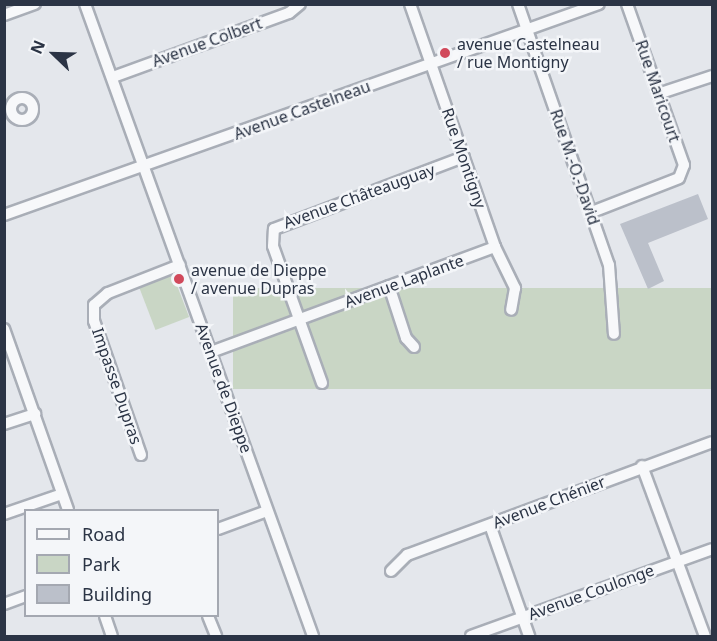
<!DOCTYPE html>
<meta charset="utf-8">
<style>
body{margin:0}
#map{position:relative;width:717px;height:641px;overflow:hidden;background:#e4e7ec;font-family:"Noto Sans",sans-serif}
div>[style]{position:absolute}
.green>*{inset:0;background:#c9d6c5;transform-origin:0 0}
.building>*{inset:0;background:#bbc0ca}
.roads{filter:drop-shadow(2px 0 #a9aeb7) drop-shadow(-2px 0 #a9aeb7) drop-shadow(0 2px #a9aeb7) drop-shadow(0 -2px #a9aeb7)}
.minor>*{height:10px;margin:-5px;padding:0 5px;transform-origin:5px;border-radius:5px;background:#f7f8fa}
.minor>.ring{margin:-5px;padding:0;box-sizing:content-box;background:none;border:10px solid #f7f8fa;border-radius:50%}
.dots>*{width:16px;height:16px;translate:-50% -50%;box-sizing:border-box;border:3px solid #f4f6f9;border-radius:50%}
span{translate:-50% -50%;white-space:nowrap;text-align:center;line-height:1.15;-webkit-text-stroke:5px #f4f6f9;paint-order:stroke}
.street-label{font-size:16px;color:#2b3445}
.poi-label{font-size:16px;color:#2b3445}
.left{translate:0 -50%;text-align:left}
.frame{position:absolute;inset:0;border:6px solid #2b3445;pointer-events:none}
.legend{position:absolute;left:24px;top:509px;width:195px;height:108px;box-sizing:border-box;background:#f4f6f9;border:2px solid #a4a8b1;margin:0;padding:8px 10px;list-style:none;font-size:18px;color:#2b3445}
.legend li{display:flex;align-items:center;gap:12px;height:30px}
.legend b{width:30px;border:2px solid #a4a8b1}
.north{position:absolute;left:24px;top:24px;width:60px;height:60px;-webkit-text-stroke:4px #f4f6f9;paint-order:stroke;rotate:293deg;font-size:16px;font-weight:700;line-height:24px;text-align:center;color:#2b3445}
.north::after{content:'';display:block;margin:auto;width:21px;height:27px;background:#2b3445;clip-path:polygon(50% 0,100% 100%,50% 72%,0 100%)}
</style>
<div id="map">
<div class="green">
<div style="left:173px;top:275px;width:45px;height:36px;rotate:69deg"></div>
<div style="left:712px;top:288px;width:101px;height:479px;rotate:90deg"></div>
</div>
<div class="building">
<div style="clip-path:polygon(698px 194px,708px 219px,648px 243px,664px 281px,648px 289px,620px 224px)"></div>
</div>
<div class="roads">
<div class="minor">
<div style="left:85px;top:4px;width:672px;rotate:70.16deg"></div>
<div style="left:410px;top:4px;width:257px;rotate:70.7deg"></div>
<div style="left:495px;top:247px;width:46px;rotate:64deg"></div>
<div style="left:515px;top:288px;width:22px;rotate:100deg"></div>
<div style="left:518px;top:4px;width:276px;rotate:70.8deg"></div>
<div style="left:609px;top:265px;width:69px;rotate:85.9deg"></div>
<div style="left:4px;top:15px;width:33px;rotate:-20deg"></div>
<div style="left:113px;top:77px;width:187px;rotate:-20deg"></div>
<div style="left:289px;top:13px;width:14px;rotate:-39deg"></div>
<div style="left:658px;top:94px;width:57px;rotate:-18.4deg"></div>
<div class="ring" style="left:11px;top:98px;width:12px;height:12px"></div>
<div style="left:592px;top:212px;width:93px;rotate:-21.3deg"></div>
<div style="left:679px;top:178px;width:14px;rotate:-69deg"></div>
<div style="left:684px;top:165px;width:171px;rotate:-109.5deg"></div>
<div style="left:4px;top:215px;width:631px;rotate:-19.53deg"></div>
<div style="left:389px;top:286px;width:55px;rotate:71.9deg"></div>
<div style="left:406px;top:338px;width:12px;rotate:48deg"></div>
<div style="left:4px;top:329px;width:192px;rotate:70.5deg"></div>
<div style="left:211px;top:352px;width:303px;rotate:-20.3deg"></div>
<div style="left:322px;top:383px;width:145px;rotate:-109.7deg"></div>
<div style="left:273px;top:246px;width:17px;rotate:-87deg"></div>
<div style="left:274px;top:229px;width:203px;rotate:-20.8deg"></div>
<div style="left:4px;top:424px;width:33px;rotate:-18deg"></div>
<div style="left:141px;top:455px;width:142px;rotate:-109.3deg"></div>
<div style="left:94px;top:321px;width:16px;rotate:-90deg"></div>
<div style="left:94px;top:305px;width:18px;rotate:-41deg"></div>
<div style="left:108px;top:293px;width:77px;rotate:-21.3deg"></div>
<div style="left:642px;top:466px;width:181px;rotate:69.7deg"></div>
<div style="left:4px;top:514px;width:61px;rotate:-19deg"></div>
<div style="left:490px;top:525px;width:118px;rotate:70.6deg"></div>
<div style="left:218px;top:529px;width:52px;rotate:-20.2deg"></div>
<div style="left:391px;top:571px;width:23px;rotate:-45deg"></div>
<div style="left:407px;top:555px;width:325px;rotate:-20.3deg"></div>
<div style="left:4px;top:604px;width:23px;rotate:-20deg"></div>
<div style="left:105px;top:616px;width:21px;rotate:71deg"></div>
<div style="left:208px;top:616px;width:22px;rotate:68deg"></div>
<div style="left:471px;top:636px;width:256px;rotate:-19.8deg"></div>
</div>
</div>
<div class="dots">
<div style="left:445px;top:53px;background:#d1495b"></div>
<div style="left:179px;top:279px;background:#d1495b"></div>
</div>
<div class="street-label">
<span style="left:207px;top:42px;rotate:-20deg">Avenue Colbert</span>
<span style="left:658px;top:91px;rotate:71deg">Rue Maricourt</span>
<span style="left:302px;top:110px;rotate:-20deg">Avenue Castelneau</span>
<span style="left:464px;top:158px;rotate:71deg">Rue Montigny</span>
<span style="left:575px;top:167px;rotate:71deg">Rue M.-O.-David</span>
<span style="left:359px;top:196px;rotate:-20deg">Avenue Châteauguay</span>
<span style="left:404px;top:281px;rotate:-20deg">Avenue Laplante</span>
<span style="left:117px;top:386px;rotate:71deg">Impasse Dupras</span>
<span style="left:224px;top:388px;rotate:70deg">Avenue de Dieppe</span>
<span style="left:549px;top:502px;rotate:-21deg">Avenue Chénier</span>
<span style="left:591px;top:592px;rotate:-20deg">Avenue Coulonge</span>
</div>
<div class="poi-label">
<span class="left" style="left:457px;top:53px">avenue Castelneau<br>/ rue Montigny</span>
<span class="left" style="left:191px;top:279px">avenue de Dieppe<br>/ avenue Dupras</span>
</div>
<div class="frame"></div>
<ul class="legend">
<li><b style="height:8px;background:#f7f8fa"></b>Road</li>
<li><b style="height:16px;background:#c9d6c5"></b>Park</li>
<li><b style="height:16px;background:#bbc0ca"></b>Building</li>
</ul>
<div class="north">N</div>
</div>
